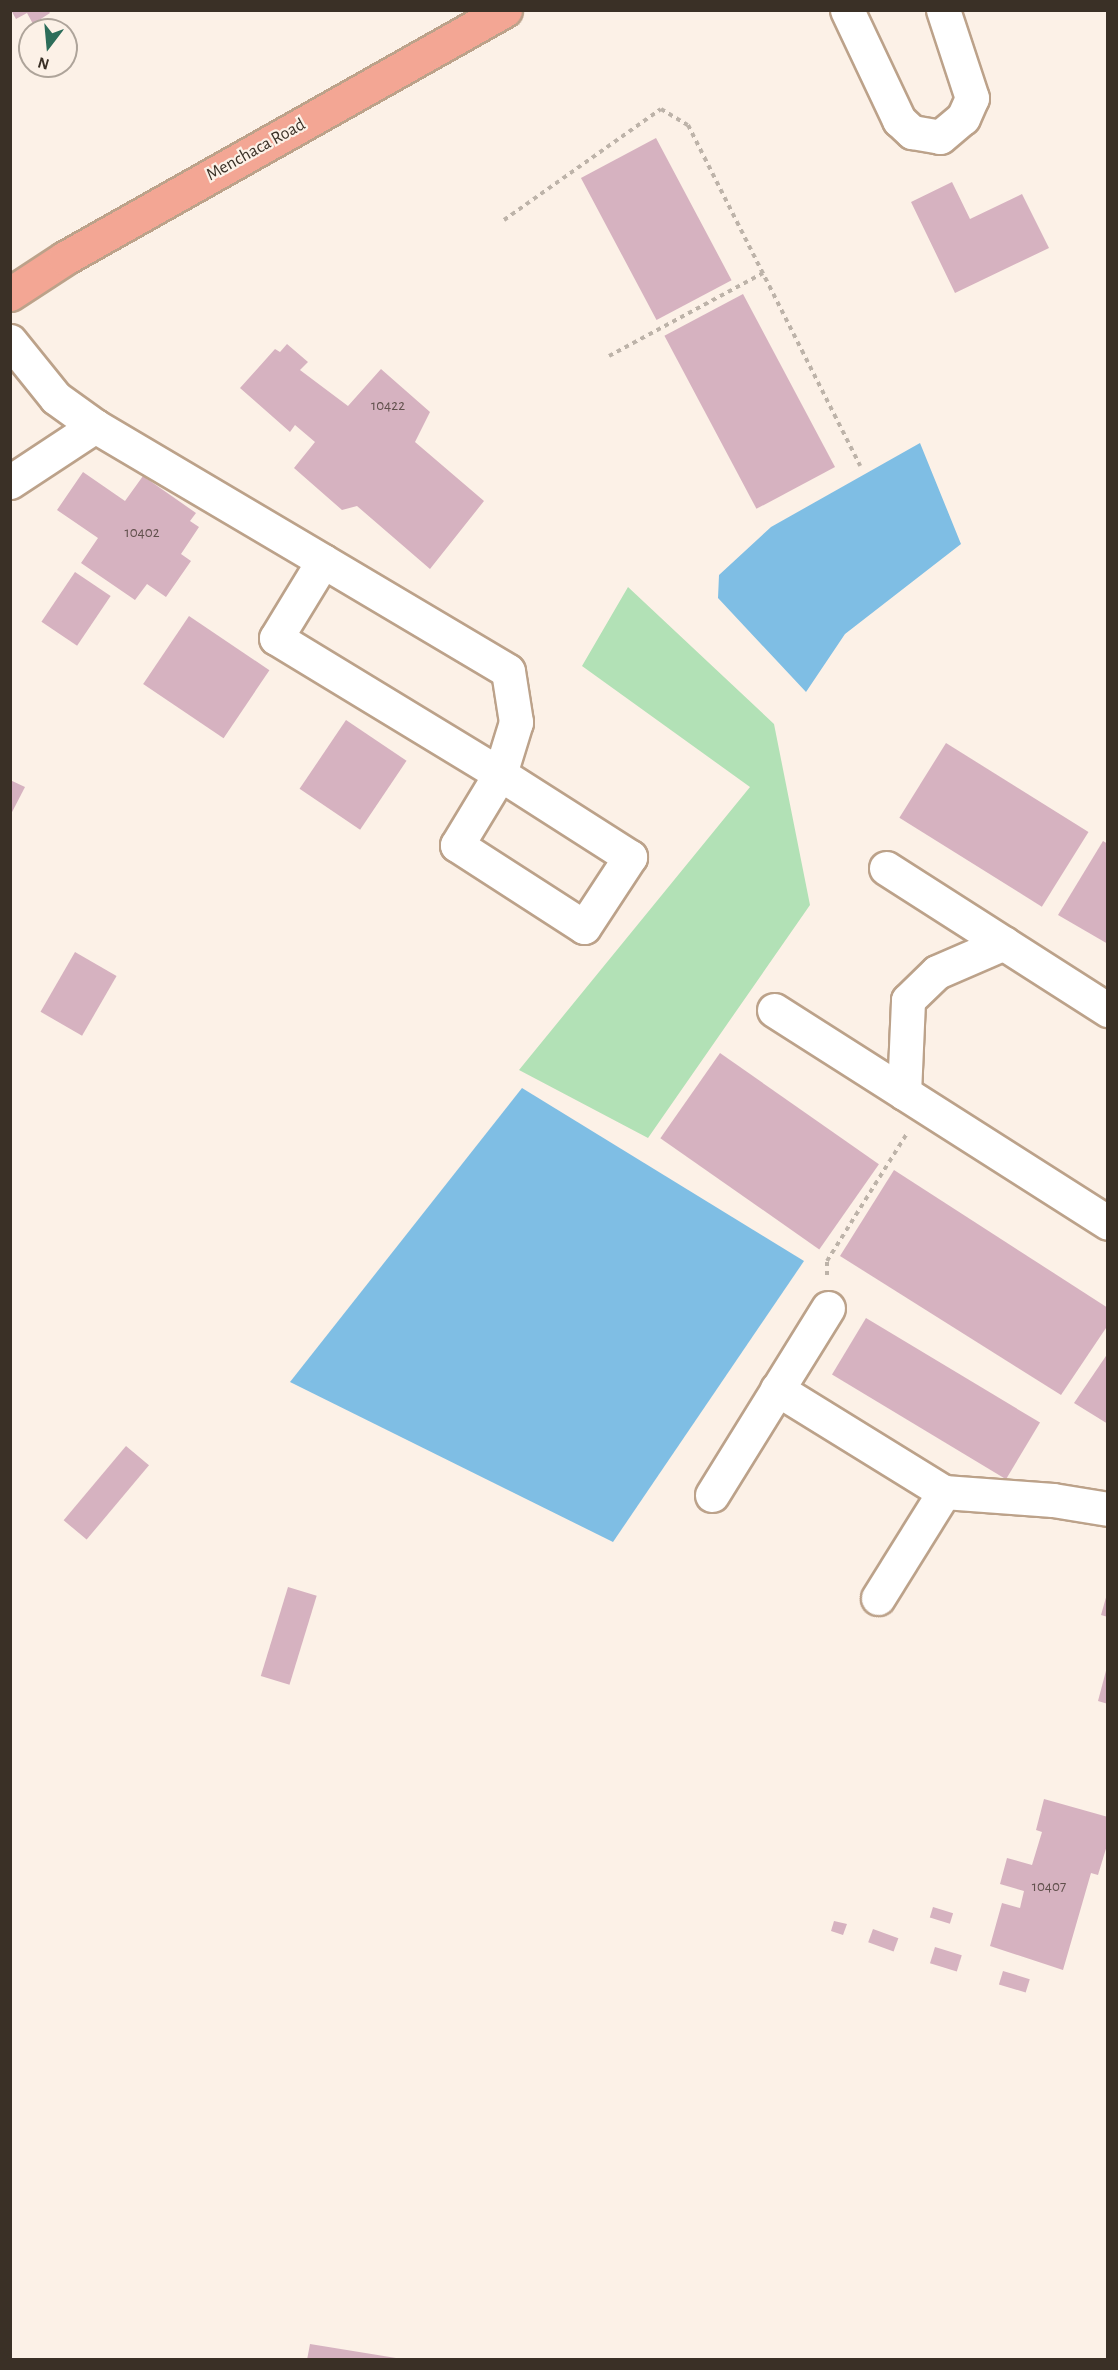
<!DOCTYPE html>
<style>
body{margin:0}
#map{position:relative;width:1118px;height:2370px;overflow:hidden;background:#fcf1e7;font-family:"Alegreya Sans",sans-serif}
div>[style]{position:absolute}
.green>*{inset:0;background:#b2e1b6}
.water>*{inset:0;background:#7fbee4}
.building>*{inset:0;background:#d6b2c0;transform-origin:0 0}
.path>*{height:4px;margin-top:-2px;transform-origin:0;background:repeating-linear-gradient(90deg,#bdb3a9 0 4.5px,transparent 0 9px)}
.roads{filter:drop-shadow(2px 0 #bca28a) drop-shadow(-2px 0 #bca28a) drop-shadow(0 2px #bca28a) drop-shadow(0 -2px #bca28a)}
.minor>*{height:33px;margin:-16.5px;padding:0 16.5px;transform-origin:16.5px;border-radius:16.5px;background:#fff}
.major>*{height:33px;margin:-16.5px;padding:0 16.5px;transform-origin:16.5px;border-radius:16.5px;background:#f3a694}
span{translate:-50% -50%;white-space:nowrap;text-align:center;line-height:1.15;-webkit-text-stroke:4.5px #fcf1e7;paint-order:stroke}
.number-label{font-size:15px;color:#61504c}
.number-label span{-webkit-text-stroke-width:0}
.street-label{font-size:18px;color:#3a3026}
.frame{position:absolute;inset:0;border:12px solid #3a3026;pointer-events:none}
.north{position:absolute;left:18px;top:18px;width:60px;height:60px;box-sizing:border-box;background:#fcf1e7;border:2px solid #aea49a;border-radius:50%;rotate:196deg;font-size:16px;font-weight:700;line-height:24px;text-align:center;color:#3a3026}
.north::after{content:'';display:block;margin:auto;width:21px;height:27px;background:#2d6d5a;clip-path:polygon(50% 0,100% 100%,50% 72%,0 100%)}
</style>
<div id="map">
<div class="green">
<div style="clip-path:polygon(628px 587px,774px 724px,810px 905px,648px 1138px,519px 1070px,750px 787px,582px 666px)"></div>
</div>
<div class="water">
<div style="clip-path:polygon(920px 443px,961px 544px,845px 634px,806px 692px,718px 598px,719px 575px,771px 527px)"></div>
<div style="clip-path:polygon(522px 1088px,804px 1261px,613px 1542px,290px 1382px)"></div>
</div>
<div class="building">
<div style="clip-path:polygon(11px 10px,48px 10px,50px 13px,33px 24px,27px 13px,16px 19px)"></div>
<div style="left:656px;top:138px;width:161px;height:85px;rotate:62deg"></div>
<div style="clip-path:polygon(952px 182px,970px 219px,1022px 194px,1049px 248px,955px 293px,911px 202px)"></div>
<div style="left:743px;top:294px;width:196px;height:89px;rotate:62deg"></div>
<div style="clip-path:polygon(287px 344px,308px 362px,300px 370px,348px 406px,381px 369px,430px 412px,415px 442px,484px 501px,430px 569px,357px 506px,342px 510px,294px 468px,315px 442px,295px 425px,290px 432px,240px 388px,275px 349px,280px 352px)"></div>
<div style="clip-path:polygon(83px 472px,125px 501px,143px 476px,196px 513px,190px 521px,199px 527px,181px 554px,191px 561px,166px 597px,147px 584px,135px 600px,81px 563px,98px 538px,57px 510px)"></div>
<div style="left:75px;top:572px;width:43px;height:60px;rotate:34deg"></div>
<div style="left:189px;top:616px;width:97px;height:82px;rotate:34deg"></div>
<div style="left:346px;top:720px;width:73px;height:83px;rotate:34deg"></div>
<div style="left:946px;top:743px;width:168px;height:88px;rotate:32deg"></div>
<div style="clip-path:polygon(10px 780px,25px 787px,10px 816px)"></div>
<div style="clip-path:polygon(1103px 841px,1108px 844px,1108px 944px,1058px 915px)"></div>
<div style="left:75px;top:952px;width:48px;height:69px;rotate:30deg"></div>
<div style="left:720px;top:1053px;width:194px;height:104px;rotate:35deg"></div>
<div style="clip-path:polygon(894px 1170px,1108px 1308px,1108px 1325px,1061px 1395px,840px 1256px)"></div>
<div style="left:866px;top:1318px;width:203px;height:66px;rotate:31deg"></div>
<div style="clip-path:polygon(1108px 1353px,1108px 1424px,1074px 1403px)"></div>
<div style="left:126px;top:1446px;width:30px;height:97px;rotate:40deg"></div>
<div style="left:288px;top:1587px;width:30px;height:93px;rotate:17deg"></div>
<div style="clip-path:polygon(1107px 1594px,1108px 1594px,1108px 1617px,1101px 1615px)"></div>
<div style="clip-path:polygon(1107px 1667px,1108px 1667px,1108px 1704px,1098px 1701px)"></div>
<div style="clip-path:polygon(1044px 1799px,1108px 1817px,1108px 1842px,1098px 1875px,1091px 1873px,1063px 1970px,990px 1946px,1002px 1903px,1020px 1908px,1024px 1891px,1000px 1884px,1007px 1858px,1032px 1865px,1042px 1832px,1036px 1830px)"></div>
<div style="left:933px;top:1907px;width:21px;height:11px;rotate:17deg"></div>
<div style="clip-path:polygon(834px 1921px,847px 1924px,843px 1935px,831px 1931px)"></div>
<div style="left:873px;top:1929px;width:27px;height:14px;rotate:20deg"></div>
<div style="left:935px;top:1947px;width:28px;height:17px;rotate:17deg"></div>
<div style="left:1003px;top:1971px;width:28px;height:14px;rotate:17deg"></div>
<div style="clip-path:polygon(310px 2344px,396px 2358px,396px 2360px,307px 2360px)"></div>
</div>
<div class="path">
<div style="left:504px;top:220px;width:192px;rotate:-35.3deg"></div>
<div style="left:661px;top:109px;width:31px;rotate:31deg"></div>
<div style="left:688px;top:125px;width:382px;rotate:63.2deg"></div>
<div style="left:609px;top:356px;width:175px;rotate:-28.3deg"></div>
<div style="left:827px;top:1275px;width:14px;rotate:-90deg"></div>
<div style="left:827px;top:1261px;width:149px;rotate:-57.9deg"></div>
</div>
<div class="roads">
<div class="minor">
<div style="left:847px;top:10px;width:122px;rotate:64.7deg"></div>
<div style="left:899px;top:120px;width:18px;rotate:43deg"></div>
<div style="left:912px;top:132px;width:28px;rotate:10deg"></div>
<div style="left:940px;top:137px;width:30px;rotate:-40deg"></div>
<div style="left:963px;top:118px;width:22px;rotate:-66deg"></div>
<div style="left:972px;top:98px;width:93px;rotate:-108.2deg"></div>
<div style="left:10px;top:341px;width:73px;rotate:51.1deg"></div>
<div style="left:56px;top:398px;width:48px;rotate:35.7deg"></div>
<div style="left:95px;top:426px;width:265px;rotate:30.6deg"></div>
<div style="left:323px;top:561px;width:215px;rotate:30.7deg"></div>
<div style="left:508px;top:671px;width:52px;rotate:81.1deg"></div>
<div style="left:516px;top:722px;width:54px;rotate:107.1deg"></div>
<div style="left:500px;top:774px;width:83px;rotate:121.2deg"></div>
<div style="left:457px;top:845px;width:151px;rotate:32.8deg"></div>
<div style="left:584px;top:927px;width:84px;rotate:-56.7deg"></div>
<div style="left:630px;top:857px;width:154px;rotate:-147.4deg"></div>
<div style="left:500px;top:774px;width:262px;rotate:-148.7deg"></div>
<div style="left:276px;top:638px;width:90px;rotate:-58.6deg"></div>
<div style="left:10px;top:482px;width:102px;rotate:-33.4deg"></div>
<div style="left:886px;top:868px;width:264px;rotate:32.6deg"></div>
<div style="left:774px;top:1010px;width:396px;rotate:32.5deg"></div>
<div style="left:904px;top:1093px;width:93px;rotate:-87.5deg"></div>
<div style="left:908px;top:1000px;width:40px;rotate:-44deg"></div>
<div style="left:937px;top:972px;width:73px;rotate:-23.4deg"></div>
<div style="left:777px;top:1389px;width:196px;rotate:31.7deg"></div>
<div style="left:944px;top:1492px;width:109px;rotate:4.2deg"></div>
<div style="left:1053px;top:1500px;width:56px;rotate:9.3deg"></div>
<div style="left:712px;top:1495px;width:220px;rotate:-58.2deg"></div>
<div style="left:878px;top:1598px;width:125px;rotate:-58.1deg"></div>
</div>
<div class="major">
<div style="left:10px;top:294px;width:66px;rotate:-33.2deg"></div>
<div style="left:65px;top:258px;width:505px;rotate:-29.41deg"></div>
</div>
</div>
<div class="number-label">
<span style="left:388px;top:406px">10422</span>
<span style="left:142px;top:533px">10402</span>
<span style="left:1049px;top:1887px">10407</span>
</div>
<div class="street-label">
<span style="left:256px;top:150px;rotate:-29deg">Menchaca Road</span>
</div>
<div class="frame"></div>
<div class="north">N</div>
</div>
